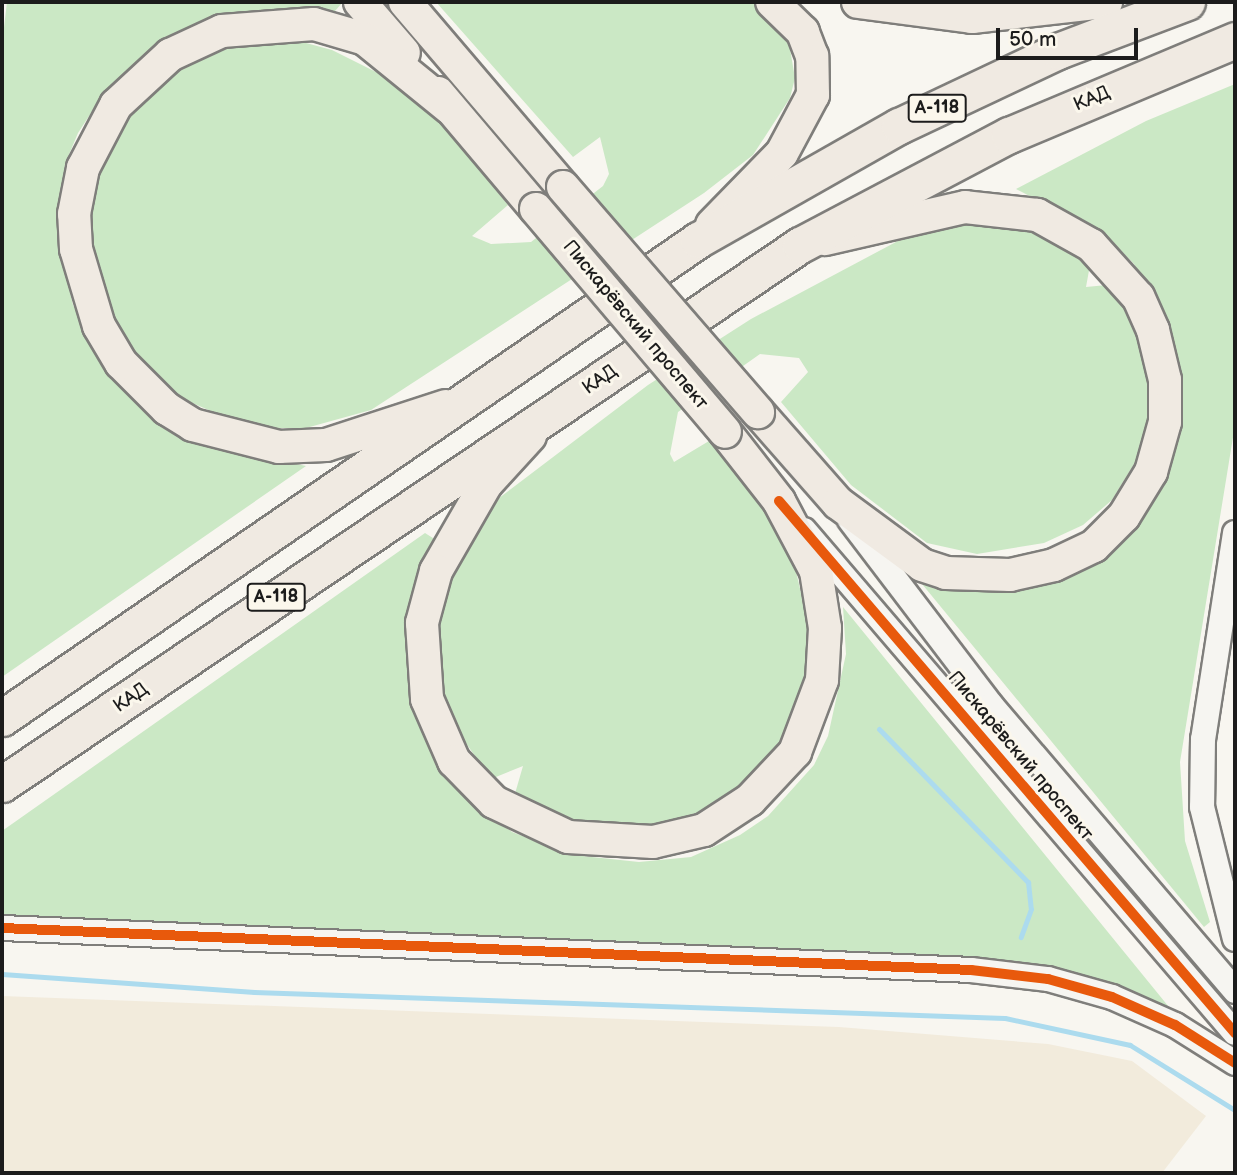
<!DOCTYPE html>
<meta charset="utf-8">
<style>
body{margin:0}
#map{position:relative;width:1237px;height:1175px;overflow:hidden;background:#f8f6f0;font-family:"Balsamiq Sans",sans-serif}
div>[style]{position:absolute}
.built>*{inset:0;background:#f2ebdc}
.green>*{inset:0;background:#cbe8c5}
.stream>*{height:5px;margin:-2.5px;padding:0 2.5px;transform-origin:2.5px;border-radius:2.5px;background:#acdbee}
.roads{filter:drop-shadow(2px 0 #7f7e7b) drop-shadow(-2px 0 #7f7e7b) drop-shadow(0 2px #7f7e7b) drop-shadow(0 -2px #7f7e7b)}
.minor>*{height:24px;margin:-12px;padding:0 12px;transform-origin:12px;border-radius:12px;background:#f6f5f1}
.major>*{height:32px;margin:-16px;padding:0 16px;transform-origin:16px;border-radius:16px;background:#f0eae2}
.highway>*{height:35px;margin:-17.5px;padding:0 17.5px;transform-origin:17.5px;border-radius:17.5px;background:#f0eae2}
.bridges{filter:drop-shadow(2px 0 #7f7e7b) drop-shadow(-2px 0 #7f7e7b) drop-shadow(0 2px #7f7e7b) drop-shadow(0 -2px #7f7e7b)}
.major-bridge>*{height:32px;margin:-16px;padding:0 16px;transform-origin:16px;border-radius:16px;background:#f0eae2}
.cycleway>*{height:10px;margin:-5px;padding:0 5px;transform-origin:5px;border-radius:5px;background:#e8590c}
span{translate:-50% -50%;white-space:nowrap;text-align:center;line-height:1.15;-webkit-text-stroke:6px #fbf7ec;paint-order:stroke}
.shield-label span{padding:2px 5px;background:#fbf7ec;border:2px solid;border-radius:5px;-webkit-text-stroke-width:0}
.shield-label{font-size:18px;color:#1c1c1c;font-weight:700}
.street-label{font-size:19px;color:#1c1c1c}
.frame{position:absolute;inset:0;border:4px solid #1c1c1c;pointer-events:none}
.scale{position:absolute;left:996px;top:28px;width:142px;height:32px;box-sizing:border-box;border:4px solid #1c1c1c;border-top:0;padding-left:9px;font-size:21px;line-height:24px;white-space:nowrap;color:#1c1c1c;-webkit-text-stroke:5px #fbf7ec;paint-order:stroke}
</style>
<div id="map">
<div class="built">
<div style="clip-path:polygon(2px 996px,839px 1027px,1048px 1044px,1132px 1061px,1206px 1116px,1162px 1173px,2px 1173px)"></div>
</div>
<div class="green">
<div style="clip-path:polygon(7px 2px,342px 3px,335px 11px,248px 11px,160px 43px,102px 96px,78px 133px,65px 164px,57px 236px,73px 305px,100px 356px,278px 460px,306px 466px,2px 677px,2px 44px)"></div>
<div style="clip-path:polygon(436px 2px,755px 2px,789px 43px,795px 78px,790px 98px,753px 155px,704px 193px,371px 410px,306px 428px,250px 428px,167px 392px,124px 350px,90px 282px,89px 224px,104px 156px,121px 123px,188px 63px,227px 46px,280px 36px,332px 50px,402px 85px,436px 116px,508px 205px,472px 236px,491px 244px,531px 242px,603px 186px,609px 174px,600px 137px,573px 157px)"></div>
<div style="clip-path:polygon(1235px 84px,1235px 425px,1180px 762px,1185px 841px,1210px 922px,1204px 927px,913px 573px,942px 576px,1103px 549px,1176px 368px,1164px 314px,1134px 264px,1106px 235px,1016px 189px,1146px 121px)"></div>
<div style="clip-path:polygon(989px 216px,1054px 233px,1090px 265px,1086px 287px,1117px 284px,1128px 301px,1152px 373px,1150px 411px,1137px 459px,1112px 500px,1083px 525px,1044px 543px,977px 554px,927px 543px,851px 485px,781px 402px,808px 372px,799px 358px,760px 354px,678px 412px,670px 454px,674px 462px,709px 441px,764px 506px,795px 567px,814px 649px,800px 722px,742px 791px,680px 826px,578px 827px,514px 797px,523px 766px,491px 779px,454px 726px,438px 686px,433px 614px,474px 517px,648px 385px,751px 319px,911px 234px)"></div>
<div style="clip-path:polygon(425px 533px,436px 540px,408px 622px,414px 701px,432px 748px,454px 785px,512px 832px,573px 855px,639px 862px,691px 857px,740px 835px,768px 816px,814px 765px,828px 736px,846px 654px,843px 607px,1173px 1012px,1064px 973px,394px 933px,2px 918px,2px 831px)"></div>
</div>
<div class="stream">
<div style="left:879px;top:729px;width:214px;rotate:45.8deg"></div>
<div style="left:1028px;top:882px;width:27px;rotate:84deg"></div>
<div style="left:1031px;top:909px;width:30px;rotate:110deg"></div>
<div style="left:1235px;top:760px;width:58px;rotate:90deg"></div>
<div style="left:2px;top:974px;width:253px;rotate:4.1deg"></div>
<div style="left:254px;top:992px;width:751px;rotate:1.98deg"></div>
<div style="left:1005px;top:1018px;width:128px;rotate:12.2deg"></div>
<div style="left:1130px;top:1045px;width:123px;rotate:31.8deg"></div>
</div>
<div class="roads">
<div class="minor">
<div style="left:850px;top:520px;width:233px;rotate:52.7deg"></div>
<div style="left:991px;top:705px;width:376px;rotate:49.5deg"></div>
<div style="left:804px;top:530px;width:662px;rotate:49.41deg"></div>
<div style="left:1235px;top:533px;width:208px;rotate:98.8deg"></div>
<div style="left:1203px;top:739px;width:68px;rotate:90.8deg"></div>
<div style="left:1202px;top:807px;width:136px;rotate:76deg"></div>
<div style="left:2px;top:928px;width:970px;rotate:2.48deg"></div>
<div style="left:971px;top:970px;width:78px;rotate:6.7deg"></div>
<div style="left:1048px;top:979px;width:66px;rotate:15.7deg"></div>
<div style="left:1112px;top:997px;width:69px;rotate:24deg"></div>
<div style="left:1175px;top:1025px;width:71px;rotate:32.3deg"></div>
</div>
<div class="major">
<div style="left:360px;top:2px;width:67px;rotate:49.2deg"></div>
<div style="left:405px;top:2px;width:243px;rotate:49.5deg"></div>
<div style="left:858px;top:2px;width:115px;rotate:7.5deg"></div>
<div style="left:972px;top:17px;width:135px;rotate:-6.4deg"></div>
<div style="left:438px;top:93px;width:152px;rotate:49.8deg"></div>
<div style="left:712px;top:225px;width:100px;rotate:-45.8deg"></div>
<div style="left:782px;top:153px;width:66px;rotate:-61.9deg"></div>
<div style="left:813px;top:95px;width:39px;rotate:-91deg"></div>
<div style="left:812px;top:56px;width:26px;rotate:-111deg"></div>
<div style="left:803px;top:32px;width:43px;rotate:-135.9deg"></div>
<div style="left:446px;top:406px;width:126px;rotate:162deg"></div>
<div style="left:326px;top:445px;width:47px;rotate:177.6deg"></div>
<div style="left:279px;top:447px;width:89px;rotate:-165.7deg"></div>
<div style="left:193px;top:425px;width:31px;rotate:-148deg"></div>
<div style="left:167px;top:409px;width:65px;rotate:-135deg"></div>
<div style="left:121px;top:363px;width:43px;rotate:-120.7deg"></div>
<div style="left:99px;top:326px;width:80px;rotate:-106.6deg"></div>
<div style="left:76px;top:249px;width:35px;rotate:-93deg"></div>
<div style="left:74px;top:214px;width:47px;rotate:-78.9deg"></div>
<div style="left:83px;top:168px;width:71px;rotate:-62.4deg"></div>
<div style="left:116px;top:105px;width:74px;rotate:-42.8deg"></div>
<div style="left:170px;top:55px;width:57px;rotate:-24.8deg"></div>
<div style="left:222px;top:31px;width:92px;rotate:-4.4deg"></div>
<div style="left:314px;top:24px;width:53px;rotate:16.4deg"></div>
<div style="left:365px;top:39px;width:109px;rotate:39.1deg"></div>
<div style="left:758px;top:412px;width:121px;rotate:48.7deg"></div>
<div style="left:838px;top:503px;width:104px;rotate:36.4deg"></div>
<div style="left:922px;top:565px;width:25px;rotate:18deg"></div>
<div style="left:946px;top:573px;width:64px;rotate:1.8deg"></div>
<div style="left:1010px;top:575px;width:45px;rotate:-12.8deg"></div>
<div style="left:1054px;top:565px;width:44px;rotate:-25.4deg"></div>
<div style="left:1094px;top:546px;width:42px;rotate:-45deg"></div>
<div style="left:1124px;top:516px;width:52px;rotate:-58.5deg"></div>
<div style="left:1151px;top:472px;width:52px;rotate:-74.4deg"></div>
<div style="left:1165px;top:422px;width:42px;rotate:-90deg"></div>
<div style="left:1165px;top:380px;width:51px;rotate:-103.5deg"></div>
<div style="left:1153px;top:330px;width:36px;rotate:-114deg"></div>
<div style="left:1138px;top:297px;width:70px;rotate:-132.1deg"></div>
<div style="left:1091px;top:245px;width:62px;rotate:-150.9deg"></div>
<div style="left:1037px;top:215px;width:72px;rotate:-173.7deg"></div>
<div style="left:965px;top:207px;width:144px;rotate:167.1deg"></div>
<div style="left:530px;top:436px;width:65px;rotate:132.5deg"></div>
<div style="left:486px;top:484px;width:100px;rotate:119.9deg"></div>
<div style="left:436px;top:571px;width:54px;rotate:105.1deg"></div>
<div style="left:422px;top:623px;width:76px;rotate:86.2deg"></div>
<div style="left:427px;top:699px;width:68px;rotate:66.5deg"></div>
<div style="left:454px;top:761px;width:57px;rotate:45.7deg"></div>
<div style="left:494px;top:802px;width:82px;rotate:25.3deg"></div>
<div style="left:568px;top:837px;width:85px;rotate:3.4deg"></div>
<div style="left:653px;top:842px;width:52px;rotate:-13.2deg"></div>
<div style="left:704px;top:830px;width:55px;rotate:-33.1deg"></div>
<div style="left:750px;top:800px;width:66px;rotate:-46.8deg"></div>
<div style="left:795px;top:752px;width:77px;rotate:-69.4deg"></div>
<div style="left:822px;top:680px;width:52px;rotate:-86.7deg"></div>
<div style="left:825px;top:628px;width:58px;rotate:-99deg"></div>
<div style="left:816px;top:571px;width:79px;rotate:-117.9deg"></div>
<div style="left:779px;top:501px;width:88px;rotate:-128deg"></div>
</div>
<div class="highway">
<div style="left:2px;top:718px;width:844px;rotate:-34.48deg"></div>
<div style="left:698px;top:240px;width:231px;rotate:-29.6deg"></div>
<div style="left:899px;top:126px;width:176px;rotate:-25.3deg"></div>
<div style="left:1058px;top:51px;width:138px;rotate:-20.8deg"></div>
<div style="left:2px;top:784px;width:963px;rotate:-34.04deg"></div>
<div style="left:800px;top:245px;width:236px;rotate:-27.8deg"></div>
<div style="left:1009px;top:135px;width:245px;rotate:-22.8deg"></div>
</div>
</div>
<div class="bridges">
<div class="major-bridge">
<div style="left:563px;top:187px;width:298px;rotate:49.1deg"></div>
<div style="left:536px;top:209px;width:292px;rotate:49.7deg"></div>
</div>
</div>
<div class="cycleway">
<div style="left:779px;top:501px;width:701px;rotate:49.4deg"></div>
<div style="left:2px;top:928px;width:970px;rotate:2.48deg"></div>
<div style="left:971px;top:970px;width:78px;rotate:6.7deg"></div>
<div style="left:1048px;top:979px;width:66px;rotate:15.7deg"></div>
<div style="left:1112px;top:997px;width:69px;rotate:24deg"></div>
<div style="left:1175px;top:1025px;width:71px;rotate:32.3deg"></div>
</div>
<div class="shield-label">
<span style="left:937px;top:108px">А-118</span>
<span style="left:276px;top:597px">А-118</span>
</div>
<div class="street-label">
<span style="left:1092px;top:99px;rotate:-23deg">КАД</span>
<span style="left:635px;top:325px;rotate:50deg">Пискарёвский проспект</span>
<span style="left:600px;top:380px;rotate:-35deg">КАД</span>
<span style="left:131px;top:698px;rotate:-35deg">КАД</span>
<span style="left:1020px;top:756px;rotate:50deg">Пискарёвский проспект</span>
</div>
<div class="frame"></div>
<div class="scale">50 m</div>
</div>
